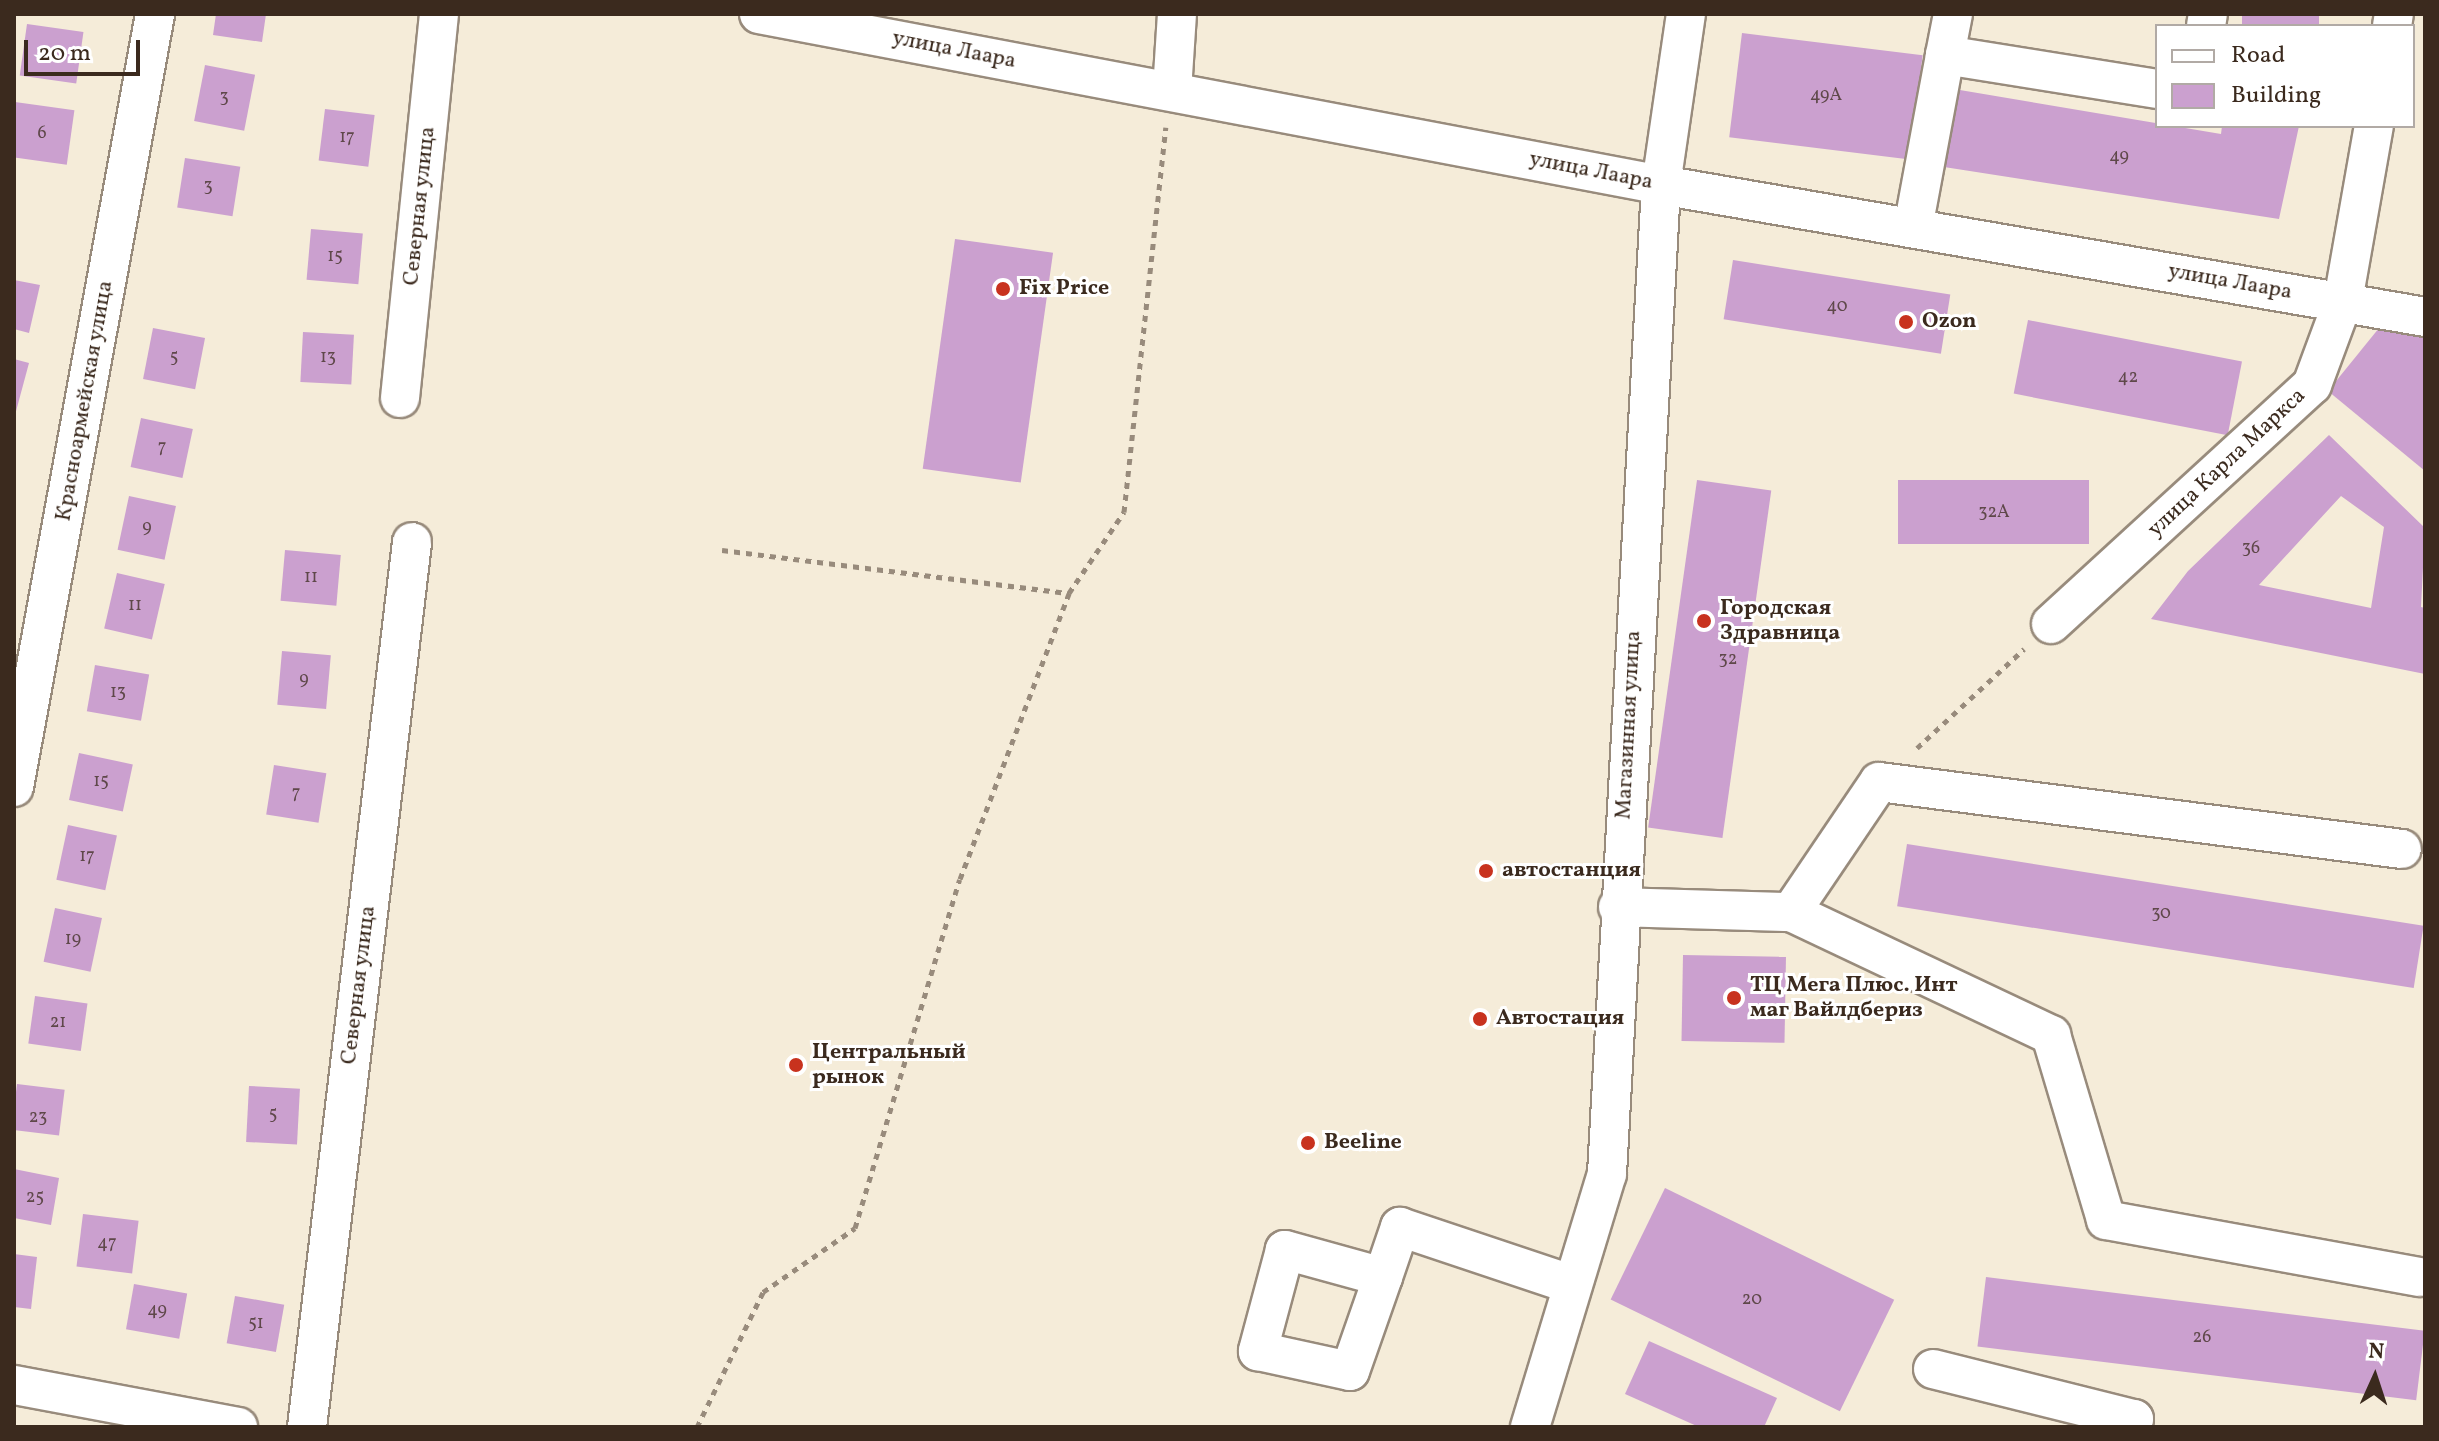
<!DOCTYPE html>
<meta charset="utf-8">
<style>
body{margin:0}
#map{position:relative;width:2439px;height:1441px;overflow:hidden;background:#f5ecd9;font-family:Vollkorn,serif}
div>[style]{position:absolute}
.building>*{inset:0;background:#cba0cf;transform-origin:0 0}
.path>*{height:5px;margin-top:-2.5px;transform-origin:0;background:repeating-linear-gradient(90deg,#988b7c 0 6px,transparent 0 12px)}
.roads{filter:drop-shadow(2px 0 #988b7c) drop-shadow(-2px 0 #988b7c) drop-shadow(0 2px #988b7c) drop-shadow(0 -2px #988b7c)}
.minor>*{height:38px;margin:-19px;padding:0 19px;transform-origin:19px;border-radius:19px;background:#fff}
.dots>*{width:22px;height:22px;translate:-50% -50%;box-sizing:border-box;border:4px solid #fff;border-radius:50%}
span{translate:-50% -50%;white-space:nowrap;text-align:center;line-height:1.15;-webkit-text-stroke:6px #fff;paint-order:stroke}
.number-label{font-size:18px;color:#5f484a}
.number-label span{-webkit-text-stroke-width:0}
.street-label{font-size:22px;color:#3b2a1e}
.poi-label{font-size:22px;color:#3b2a1e;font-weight:700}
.left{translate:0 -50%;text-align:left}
.frame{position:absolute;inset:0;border:16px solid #3b2a1e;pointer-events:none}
.legend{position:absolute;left:2155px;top:24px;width:260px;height:104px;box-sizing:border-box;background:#fff;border:2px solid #b1aaa5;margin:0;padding:10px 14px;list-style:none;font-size:24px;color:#3b2a1e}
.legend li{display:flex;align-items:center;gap:16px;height:40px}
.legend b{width:40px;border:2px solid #b1aaa5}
.north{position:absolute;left:2335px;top:1337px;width:80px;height:80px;-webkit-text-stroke:6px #fff;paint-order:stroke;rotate:3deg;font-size:22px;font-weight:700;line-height:32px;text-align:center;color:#3b2a1e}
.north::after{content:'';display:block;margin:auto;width:28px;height:36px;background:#3b2a1e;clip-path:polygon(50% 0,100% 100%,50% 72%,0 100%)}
.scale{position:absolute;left:24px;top:40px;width:116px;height:36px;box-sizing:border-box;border:4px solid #3b2a1e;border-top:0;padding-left:10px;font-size:24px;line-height:28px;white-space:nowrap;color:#3b2a1e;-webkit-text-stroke:6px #fff;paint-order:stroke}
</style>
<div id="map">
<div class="building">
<div style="clip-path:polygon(216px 14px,266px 14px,262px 42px,213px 35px)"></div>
<div style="left:2242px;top:14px;width:77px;height:12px"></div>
<div style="left:27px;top:24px;width:57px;height:52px;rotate:8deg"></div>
<div style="left:1742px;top:33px;width:182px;height:105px;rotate:7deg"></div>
<div style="left:205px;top:65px;width:51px;height:57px;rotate:11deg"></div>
<div style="clip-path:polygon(1948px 88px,2221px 134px,2222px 126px,2299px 126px,2279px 219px,1944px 167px)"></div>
<div style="left:15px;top:102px;width:60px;height:55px;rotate:8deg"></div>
<div style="left:325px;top:109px;width:50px;height:52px;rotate:7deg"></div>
<div style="left:185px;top:158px;width:56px;height:50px;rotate:9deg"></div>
<div style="left:311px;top:229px;width:52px;height:51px;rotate:5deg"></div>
<div style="left:955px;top:239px;width:99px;height:232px;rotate:8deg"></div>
<div style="left:1733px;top:260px;width:220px;height:60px;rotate:9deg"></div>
<div style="clip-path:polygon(14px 280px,40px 285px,29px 333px,14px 329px)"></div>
<div style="clip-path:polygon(2392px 312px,2425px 339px,2425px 471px,2328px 391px)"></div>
<div style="left:2028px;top:320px;width:218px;height:75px;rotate:11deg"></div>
<div style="left:153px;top:328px;width:53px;height:52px;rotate:11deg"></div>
<div style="left:303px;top:332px;width:51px;height:50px;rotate:3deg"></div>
<div style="clip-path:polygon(14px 359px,29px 363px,15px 415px,14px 415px)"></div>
<div style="left:141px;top:418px;width:53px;height:50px;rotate:12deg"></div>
<div style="clip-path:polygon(evenodd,2329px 435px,2425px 528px,2421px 607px,2425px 608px,2425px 674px,2151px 619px,2188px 571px,2329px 435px,2341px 496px,2384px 527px,2371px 608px,2259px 585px,2341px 496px)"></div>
<div style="left:1697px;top:480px;width:75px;height:351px;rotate:8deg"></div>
<div style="left:1898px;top:480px;width:191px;height:64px"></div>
<div style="left:129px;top:496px;width:48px;height:55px;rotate:12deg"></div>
<div style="left:285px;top:550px;width:56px;height:51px;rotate:5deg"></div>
<div style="left:117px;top:573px;width:49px;height:57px;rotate:13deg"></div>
<div style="left:282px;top:651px;width:49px;height:54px;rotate:5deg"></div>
<div style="left:95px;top:665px;width:55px;height:47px;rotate:10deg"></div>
<div style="left:79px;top:753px;width:55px;height:48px;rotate:12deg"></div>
<div style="left:274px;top:765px;width:53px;height:50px;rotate:9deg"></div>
<div style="left:68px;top:825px;width:50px;height:56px;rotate:12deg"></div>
<div style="left:1907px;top:844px;width:523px;height:63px;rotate:9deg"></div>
<div style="left:55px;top:908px;width:48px;height:55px;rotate:12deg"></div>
<div style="left:1683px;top:955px;width:103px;height:86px;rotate:1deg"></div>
<div style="left:35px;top:996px;width:53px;height:48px;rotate:8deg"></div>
<div style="left:17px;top:1084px;width:48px;height:46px;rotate:7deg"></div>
<div style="left:249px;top:1086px;width:51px;height:56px;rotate:3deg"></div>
<div style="clip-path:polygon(14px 1169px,59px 1178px,51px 1225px,14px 1218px)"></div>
<div style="left:1665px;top:1188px;width:255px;height:124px;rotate:26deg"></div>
<div style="left:83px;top:1214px;width:56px;height:53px;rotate:7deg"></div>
<div style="clip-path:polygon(14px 1254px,37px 1257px,31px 1309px,14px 1307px)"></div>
<div style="left:1986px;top:1277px;width:442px;height:70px;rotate:7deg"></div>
<div style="left:134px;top:1284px;width:54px;height:46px;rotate:10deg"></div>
<div style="left:235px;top:1296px;width:50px;height:48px;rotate:10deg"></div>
<div style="clip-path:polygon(1649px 1341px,1777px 1398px,1764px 1427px,1699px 1427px,1625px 1394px)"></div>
</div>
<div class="path">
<div style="left:722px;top:550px;width:350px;rotate:7.1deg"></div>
<div style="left:1917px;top:748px;width:146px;rotate:-42.8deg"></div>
<div style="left:697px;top:1427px;width:150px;rotate:-63.9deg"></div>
<div style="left:763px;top:1292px;width:112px;rotate:-34.8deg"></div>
<div style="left:855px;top:1228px;width:364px;rotate:-73.3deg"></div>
<div style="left:960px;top:879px;width:306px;rotate:-69.1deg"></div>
<div style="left:1069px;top:593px;width:98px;rotate:-55.8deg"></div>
<div style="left:1124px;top:512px;width:387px;rotate:-83.8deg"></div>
</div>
<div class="roads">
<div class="minor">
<div style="left:759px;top:14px;width:918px;rotate:10.73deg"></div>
<div style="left:1661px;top:185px;width:775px;rotate:9.8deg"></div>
<div style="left:2206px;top:26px;width:12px;rotate:-81deg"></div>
<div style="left:2392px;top:26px;width:12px;rotate:-81deg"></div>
<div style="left:1945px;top:55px;width:42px;rotate:-79deg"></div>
<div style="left:1172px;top:91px;width:77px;rotate:-86.3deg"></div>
<div style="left:1913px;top:228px;width:176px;rotate:-79.5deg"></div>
<div style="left:1945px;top:55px;width:215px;rotate:9.1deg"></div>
<div style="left:400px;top:398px;width:386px;rotate:-84.2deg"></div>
<div style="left:2051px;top:624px;width:354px;rotate:-42.5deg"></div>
<div style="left:2312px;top:385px;width:90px;rotate:-69.7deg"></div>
<div style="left:2343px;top:301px;width:178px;rotate:-80deg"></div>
<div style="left:14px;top:787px;width:786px;rotate:-79.66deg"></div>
<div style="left:1618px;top:907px;width:173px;rotate:1.7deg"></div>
<div style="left:1791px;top:912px;width:288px;rotate:25.3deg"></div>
<div style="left:2051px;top:1035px;width:193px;rotate:73.4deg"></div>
<div style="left:2106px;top:1220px;width:319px;rotate:10.3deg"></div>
<div style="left:1791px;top:912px;width:157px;rotate:-55.9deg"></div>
<div style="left:1879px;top:782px;width:527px;rotate:7.3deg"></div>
<div style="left:1383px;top:1277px;width:102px;rotate:-164.6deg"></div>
<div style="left:1285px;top:1250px;width:105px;rotate:105deg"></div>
<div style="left:1258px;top:1351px;width:94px;rotate:12.3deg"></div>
<div style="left:1350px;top:1371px;width:100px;rotate:-70.7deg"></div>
<div style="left:1383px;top:1277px;width:53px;rotate:-71.2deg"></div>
<div style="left:1400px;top:1227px;width:182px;rotate:18.5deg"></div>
<div style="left:1933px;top:1369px;width:207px;rotate:14deg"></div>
<div style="left:2134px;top:1419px;width:8px;rotate:104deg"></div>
<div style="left:14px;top:1385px;width:228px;rotate:10.6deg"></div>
<div style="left:307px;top:1427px;width:891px;rotate:-83.23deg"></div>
<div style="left:1530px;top:1427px;width:264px;rotate:-73.1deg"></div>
<div style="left:1607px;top:1174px;width:990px;rotate:-86.87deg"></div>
<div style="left:1661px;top:185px;width:173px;rotate:-81.7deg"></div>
</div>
</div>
<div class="dots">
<div style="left:1003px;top:289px;background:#c8321e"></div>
<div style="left:1906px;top:322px;background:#c8321e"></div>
<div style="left:1704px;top:621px;background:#c8321e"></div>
<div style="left:1486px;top:871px;background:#c8321e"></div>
<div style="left:1734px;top:998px;background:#c8321e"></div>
<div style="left:1480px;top:1019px;background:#c8321e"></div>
<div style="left:796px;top:1065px;background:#c8321e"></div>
<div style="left:1308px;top:1143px;background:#c8321e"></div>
</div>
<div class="number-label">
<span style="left:1826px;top:96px">49А</span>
<span style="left:224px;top:98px">3</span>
<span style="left:42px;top:134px">6</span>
<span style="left:347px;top:138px">17</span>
<span style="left:2119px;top:157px">49</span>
<span style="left:208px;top:187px">3</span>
<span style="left:335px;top:257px">15</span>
<span style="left:1837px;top:307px">40</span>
<span style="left:174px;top:358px">5</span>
<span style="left:328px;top:358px">13</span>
<span style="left:2128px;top:378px">42</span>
<span style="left:162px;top:448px">7</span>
<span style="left:1994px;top:513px">32А</span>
<span style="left:147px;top:528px">9</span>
<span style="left:2251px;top:549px">36</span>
<span style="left:311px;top:578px">11</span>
<span style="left:135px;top:606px">11</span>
<span style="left:1728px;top:660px">32</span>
<span style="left:304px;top:680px">9</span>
<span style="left:118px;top:693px">13</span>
<span style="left:101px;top:782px">15</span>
<span style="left:296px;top:794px">7</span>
<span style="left:87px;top:857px">17</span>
<span style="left:2161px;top:914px">30</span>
<span style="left:73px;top:940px">19</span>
<span style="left:58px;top:1023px">21</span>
<span style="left:273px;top:1115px">5</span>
<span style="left:38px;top:1118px">23</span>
<span style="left:35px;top:1198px">25</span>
<span style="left:107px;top:1244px">47</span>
<span style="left:1752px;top:1300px">20</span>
<span style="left:157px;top:1311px">49</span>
<span style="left:256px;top:1324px">51</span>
<span style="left:2202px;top:1338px">26</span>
</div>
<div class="street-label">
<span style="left:954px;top:50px;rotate:11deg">улица Лаара</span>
<span style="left:1591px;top:171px;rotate:11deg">улица Лаара</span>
<span style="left:420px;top:206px;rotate:-84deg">Северная улица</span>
<span style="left:2230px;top:282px;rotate:10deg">улица Лаара</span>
<span style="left:85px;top:401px;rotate:-80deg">Красноармейская улица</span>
<span style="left:2227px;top:463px;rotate:-43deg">улица Карла Маркса</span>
<span style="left:1629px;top:725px;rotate:-87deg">Магазинная улица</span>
<span style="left:359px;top:985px;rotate:-83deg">Северная улица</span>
</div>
<div class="poi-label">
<span class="left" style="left:1019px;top:289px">Fix Price</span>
<span class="left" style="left:1922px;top:322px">Ozon</span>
<span class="left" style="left:1720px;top:621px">Городская<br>Здравница</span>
<span class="left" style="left:1502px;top:871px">автостанция</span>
<span class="left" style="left:1750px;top:998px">ТЦ Мега Плюс. Инт<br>маг Вайлдбериз</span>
<span class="left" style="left:1496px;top:1019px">Автостация</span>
<span class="left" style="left:812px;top:1065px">Центральный<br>рынок</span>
<span class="left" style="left:1324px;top:1143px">Beeline</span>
</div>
<div class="frame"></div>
<ul class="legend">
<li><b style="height:10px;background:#fff"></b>Road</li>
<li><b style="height:22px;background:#cba0cf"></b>Building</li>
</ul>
<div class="north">N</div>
<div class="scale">20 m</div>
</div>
